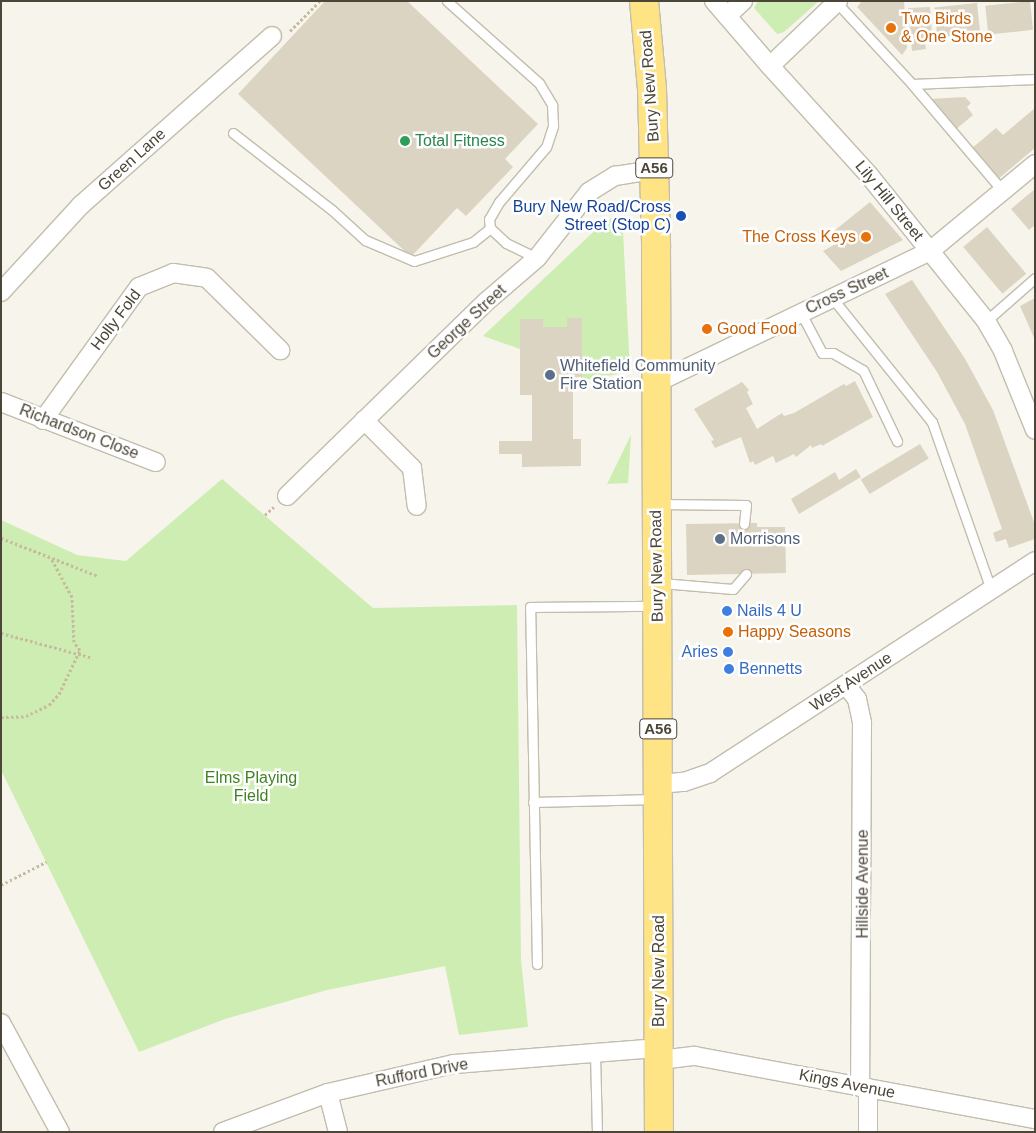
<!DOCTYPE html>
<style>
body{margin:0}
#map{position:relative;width:1036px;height:1133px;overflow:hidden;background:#f6f4eb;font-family:Helvetica,sans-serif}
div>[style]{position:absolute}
.green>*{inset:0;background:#cdedb2}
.building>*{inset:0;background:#dcd4c2;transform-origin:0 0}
.path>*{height:3px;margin-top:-1.5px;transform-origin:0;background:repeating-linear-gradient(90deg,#c6bb9d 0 2.5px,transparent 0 5px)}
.roads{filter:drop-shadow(1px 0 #c3bdad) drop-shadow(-1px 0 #c3bdad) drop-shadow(0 1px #c3bdad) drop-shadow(0 -1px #c3bdad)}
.service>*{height:9px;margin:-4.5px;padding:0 4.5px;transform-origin:4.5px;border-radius:4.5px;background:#fff}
.minor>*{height:18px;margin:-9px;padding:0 9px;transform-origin:9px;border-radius:9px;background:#fff}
.trunk>*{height:28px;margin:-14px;padding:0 14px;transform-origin:14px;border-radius:14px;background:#ffe485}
.dots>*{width:14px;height:14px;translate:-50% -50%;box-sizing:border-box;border:2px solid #fff;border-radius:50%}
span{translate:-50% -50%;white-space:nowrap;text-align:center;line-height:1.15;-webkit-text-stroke:5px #fff;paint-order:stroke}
.shield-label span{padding:1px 4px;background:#fff;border:1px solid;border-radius:4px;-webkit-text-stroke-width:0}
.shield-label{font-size:15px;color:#4c4638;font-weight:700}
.food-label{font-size:16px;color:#c56008}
.left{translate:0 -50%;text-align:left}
.right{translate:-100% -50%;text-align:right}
.street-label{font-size:16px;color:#4c4638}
.leisure-label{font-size:16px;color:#27864d}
.transit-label{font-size:16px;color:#164399}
.service-label{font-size:16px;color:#4e5e75}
.shop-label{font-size:16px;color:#366cbe}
.park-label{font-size:16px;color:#408325}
.frame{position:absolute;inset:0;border:2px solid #4c4638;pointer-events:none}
</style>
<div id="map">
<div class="green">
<div style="clip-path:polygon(758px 1px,819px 1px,784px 32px,777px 34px,754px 8px)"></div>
<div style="clip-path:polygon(612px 218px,621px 223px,623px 231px,630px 372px,582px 380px,582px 319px,567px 327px,543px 327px,543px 319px,520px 319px,520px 349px,483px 336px,605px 221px)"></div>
<div style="clip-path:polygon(631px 435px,628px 483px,607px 484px)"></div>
<div style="clip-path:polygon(222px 479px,373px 608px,517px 605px,521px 960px,528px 1027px,459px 1035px,445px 966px,327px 990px,225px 1019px,139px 1052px,1px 770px,1px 520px,77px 555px,126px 561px)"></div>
</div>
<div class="building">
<div style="clip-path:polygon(325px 1px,407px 1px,538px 124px,505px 159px,513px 167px,466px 216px,457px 208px,411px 257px,238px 94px)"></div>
<div style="clip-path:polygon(862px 1px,904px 1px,907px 48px,902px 55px,857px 7px)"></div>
<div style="left:1030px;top:1px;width:29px;height:45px;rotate:84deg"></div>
<div style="left:977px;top:3px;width:30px;height:43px;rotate:84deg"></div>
<div style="clip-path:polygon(930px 7px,932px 37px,924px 38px,926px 49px,912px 51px,908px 8px)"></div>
<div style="clip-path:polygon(965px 97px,971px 103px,967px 107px,973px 115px,955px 130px,928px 99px)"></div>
<div style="clip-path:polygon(1035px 108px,1035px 148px,997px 180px,971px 149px,996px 128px,1003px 135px)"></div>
<div style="clip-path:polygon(1035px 189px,1035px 225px,1029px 230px,1011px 209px)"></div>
<div style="clip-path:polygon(870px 202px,903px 240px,841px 271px,823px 251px,834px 245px,829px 235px)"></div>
<div style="left:987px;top:227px;width:61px;height:31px;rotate:50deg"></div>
<div style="clip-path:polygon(912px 280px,964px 357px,993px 410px,1035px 525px,1035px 539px,1009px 548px,1006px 539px,996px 542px,993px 533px,1002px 529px,965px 424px,937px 372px,885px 294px)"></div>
<div style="clip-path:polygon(1035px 298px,1035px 340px,1020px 306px)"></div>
<div style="clip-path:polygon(567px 318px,582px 318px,582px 386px,573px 386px,573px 439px,581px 439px,581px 466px,522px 467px,522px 454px,499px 454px,499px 441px,532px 441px,532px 395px,520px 395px,520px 319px,543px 319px,543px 327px,567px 327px)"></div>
<div style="clip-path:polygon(855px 381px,873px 417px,822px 446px,821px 444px,812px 448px,811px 445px,796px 457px,794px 454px,776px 463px,773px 456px,755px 465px,753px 461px,750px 463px,741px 437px,715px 448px,711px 441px,714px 440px,694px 409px,742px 382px,749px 390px,747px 392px,753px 404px,746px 408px,757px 429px,782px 413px,784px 416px,794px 413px,844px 384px,846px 386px)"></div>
<div style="left:920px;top:444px;width:17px;height:69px;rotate:59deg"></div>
<div style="clip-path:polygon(856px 469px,861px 477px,799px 514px,791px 499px,835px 472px,839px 480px)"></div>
<div style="clip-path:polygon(757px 523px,757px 527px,785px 527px,786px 573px,687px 575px,686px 524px)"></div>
</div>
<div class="path">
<div style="left:290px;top:31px;width:42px;rotate:-45deg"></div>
<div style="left:265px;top:515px;width:12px;rotate:-42deg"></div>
<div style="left:1px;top:538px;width:104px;rotate:21.4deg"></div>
<div style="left:1px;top:633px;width:95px;rotate:15.2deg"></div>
<div style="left:1px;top:717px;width:25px;rotate:-2deg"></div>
<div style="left:26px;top:716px;width:25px;rotate:-26deg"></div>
<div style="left:49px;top:705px;width:15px;rotate:-48deg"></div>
<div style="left:59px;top:694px;width:49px;rotate:-64.5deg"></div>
<div style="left:80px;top:650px;width:10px;rotate:-127deg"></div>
<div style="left:74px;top:642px;width:45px;rotate:-92.5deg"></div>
<div style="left:72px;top:597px;width:44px;rotate:-118.3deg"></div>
<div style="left:1px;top:885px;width:51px;rotate:-27.1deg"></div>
</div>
<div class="roads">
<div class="service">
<div style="left:447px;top:1px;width:123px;rotate:41.7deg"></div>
<div style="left:539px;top:83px;width:26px;rotate:59deg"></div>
<div style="left:552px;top:105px;width:21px;rotate:87deg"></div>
<div style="left:553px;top:126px;width:22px;rotate:108deg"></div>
<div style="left:546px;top:147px;width:72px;rotate:130.5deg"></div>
<div style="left:499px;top:202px;width:20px;rotate:120deg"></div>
<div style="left:489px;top:219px;width:9px;rotate:84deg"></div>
<div style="left:490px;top:228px;width:22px;rotate:43deg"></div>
<div style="left:506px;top:243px;width:34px;rotate:26deg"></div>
<div style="left:838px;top:4px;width:109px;rotate:47.2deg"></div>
<div style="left:912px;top:84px;width:139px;rotate:49.7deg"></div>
<div style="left:912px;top:84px;width:123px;rotate:-2.3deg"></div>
<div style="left:233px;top:133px;width:125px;rotate:37.9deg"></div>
<div style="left:332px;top:210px;width:45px;rotate:42.3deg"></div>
<div style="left:365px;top:240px;width:53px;rotate:23.2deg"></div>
<div style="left:414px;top:261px;width:62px;rotate:-17.9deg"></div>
<div style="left:473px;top:242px;width:22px;rotate:-39deg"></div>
<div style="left:833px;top:299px;width:158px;rotate:51.2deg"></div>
<div style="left:932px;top:422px;width:178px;rotate:70.6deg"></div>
<div style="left:801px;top:313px;width:45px;rotate:62.3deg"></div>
<div style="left:822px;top:353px;width:11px"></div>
<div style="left:833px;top:353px;width:34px;rotate:30deg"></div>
<div style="left:863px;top:370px;width:79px;rotate:64.4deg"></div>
<div style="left:986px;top:321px;width:65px;rotate:-41.3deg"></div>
<div style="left:659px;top:504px;width:87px;rotate:0.7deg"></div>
<div style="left:746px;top:505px;width:19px;rotate:96deg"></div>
<div style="left:661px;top:583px;width:72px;rotate:4.8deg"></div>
<div style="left:733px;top:589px;width:20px;rotate:-49deg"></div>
<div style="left:533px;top:802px;width:123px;rotate:-1.4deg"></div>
<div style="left:537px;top:964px;width:357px;rotate:-91.1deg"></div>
<div style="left:530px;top:607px;width:125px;rotate:-0.5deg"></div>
<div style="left:595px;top:1052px;width:80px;rotate:88.6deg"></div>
</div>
<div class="minor">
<div style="left:714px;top:1px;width:86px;rotate:49.3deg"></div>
<div style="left:838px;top:1px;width:94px;rotate:136.3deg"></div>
<div style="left:770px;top:66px;width:146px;rotate:47.8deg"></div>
<div style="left:868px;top:174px;width:189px;rotate:51.2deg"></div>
<div style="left:986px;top:321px;width:34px;rotate:60deg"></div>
<div style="left:1003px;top:351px;width:85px;rotate:67.9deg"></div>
<div style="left:727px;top:16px;width:22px;rotate:-43deg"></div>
<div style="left:1px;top:292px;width:118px;rotate:-47.4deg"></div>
<div style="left:81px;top:205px;width:255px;rotate:-41.5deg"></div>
<div style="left:656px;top:383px;width:304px;rotate:-25.7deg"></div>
<div style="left:930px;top:251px;width:136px;rotate:-39.6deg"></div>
<div style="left:1px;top:402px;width:166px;rotate:21.2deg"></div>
<div style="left:43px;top:420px;width:164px;rotate:-54.2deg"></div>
<div style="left:139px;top:287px;width:37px;rotate:-22deg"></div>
<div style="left:173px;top:273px;width:34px;rotate:8deg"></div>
<div style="left:207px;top:278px;width:103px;rotate:44.6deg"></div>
<div style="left:364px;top:420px;width:68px;rotate:45deg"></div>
<div style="left:412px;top:468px;width:38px;rotate:83deg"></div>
<div style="left:287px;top:496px;width:279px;rotate:-44.3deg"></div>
<div style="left:487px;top:301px;width:66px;rotate:-40.7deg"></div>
<div style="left:537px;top:258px;width:84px;rotate:-51.8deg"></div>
<div style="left:589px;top:192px;width:31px;rotate:-32deg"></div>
<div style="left:615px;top:176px;width:39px;rotate:-9deg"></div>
<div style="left:846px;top:685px;width:18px;rotate:52deg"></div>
<div style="left:857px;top:699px;width:25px;rotate:78deg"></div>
<div style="left:862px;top:723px;width:364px;rotate:90.3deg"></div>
<div style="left:659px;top:784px;width:25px;rotate:-5deg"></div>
<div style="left:684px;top:782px;width:28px;rotate:-19deg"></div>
<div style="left:710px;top:773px;width:388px;rotate:-33.1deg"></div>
<div style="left:1px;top:1023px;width:124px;rotate:61.6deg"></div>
<div style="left:660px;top:1060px;width:35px;rotate:-7deg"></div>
<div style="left:695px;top:1056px;width:346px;rotate:10.5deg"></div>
<div style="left:328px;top:1093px;width:40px;rotate:75.6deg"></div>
<div style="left:223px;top:1132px;width:112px;rotate:-20.4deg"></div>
<div style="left:328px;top:1093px;width:129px;rotate:-13deg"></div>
<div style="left:454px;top:1064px;width:206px;rotate:-4.5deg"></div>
<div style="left:868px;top:1132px;width:44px;rotate:-90deg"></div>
</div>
<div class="trunk">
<div style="left:644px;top:1px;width:88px;rotate:84.8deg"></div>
<div style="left:652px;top:89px;width:158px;rotate:88.5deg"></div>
<div style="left:656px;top:247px;width:885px;rotate:89.81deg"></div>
</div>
</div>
<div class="dots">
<div style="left:891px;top:28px;background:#e8710a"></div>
<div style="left:405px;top:141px;background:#2e9e5b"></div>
<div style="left:681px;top:216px;background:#1a4fb4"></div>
<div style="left:866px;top:237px;background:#e8710a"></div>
<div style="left:707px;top:329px;background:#e8710a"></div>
<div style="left:550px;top:375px;background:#5c6f8a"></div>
<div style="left:720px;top:539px;background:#5c6f8a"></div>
<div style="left:727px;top:611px;background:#3f7fe0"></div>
<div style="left:728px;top:632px;background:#e8710a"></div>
<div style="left:728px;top:652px;background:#3f7fe0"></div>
<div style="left:729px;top:669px;background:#3f7fe0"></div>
</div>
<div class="shield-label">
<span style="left:654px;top:168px">A56</span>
<span style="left:658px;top:729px">A56</span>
</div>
<div class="food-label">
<span class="left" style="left:901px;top:28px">Two Birds<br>&amp; One Stone</span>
<span class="right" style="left:856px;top:237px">The Cross Keys</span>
<span class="left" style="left:717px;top:329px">Good Food</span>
<span class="left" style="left:738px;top:632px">Happy Seasons</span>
</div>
<div class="street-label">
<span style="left:650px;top:86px;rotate:-94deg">Bury New Road</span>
<span style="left:132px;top:160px;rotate:-42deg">Green Lane</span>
<span style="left:889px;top:201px;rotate:51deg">Lily Hill Street</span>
<span style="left:847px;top:291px;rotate:-25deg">Cross Street</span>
<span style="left:116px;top:320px;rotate:-53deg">Holly Fold</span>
<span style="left:467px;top:322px;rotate:-43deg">George Street</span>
<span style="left:79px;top:432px;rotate:21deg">Richardson Close</span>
<span style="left:657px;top:566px;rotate:-91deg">Bury New Road</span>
<span style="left:851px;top:682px;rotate:-33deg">West Avenue</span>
<span style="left:863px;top:884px;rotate:-90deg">Hillside Avenue</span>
<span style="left:659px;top:971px;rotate:-90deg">Bury New Road</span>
<span style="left:422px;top:1073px;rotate:-11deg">Rufford Drive</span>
<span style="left:847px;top:1084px;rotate:11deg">Kings Avenue</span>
</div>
<div class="leisure-label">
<span class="left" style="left:415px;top:141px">Total Fitness</span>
</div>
<div class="transit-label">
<span class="right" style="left:671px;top:216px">Bury New Road/Cross<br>Street (Stop C)</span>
</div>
<div class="service-label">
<span class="left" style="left:560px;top:375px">Whitefield Community<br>Fire Station</span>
<span class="left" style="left:730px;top:539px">Morrisons</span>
</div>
<div class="shop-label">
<span class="left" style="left:737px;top:611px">Nails 4 U</span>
<span class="right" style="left:718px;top:652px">Aries</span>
<span class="left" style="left:739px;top:669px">Bennetts</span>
</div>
<div class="park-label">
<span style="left:251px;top:787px">Elms Playing<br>Field</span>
</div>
<div class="frame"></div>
</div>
